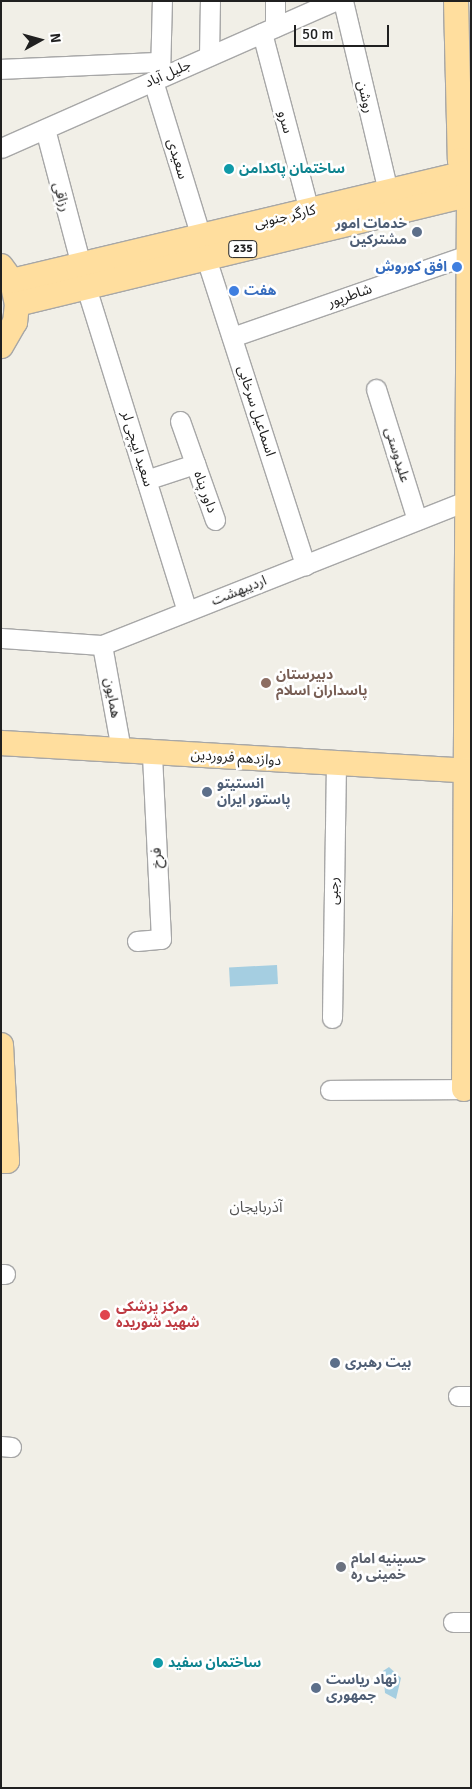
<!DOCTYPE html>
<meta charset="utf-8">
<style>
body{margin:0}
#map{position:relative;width:472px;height:1789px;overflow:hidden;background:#f1efe7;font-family:Signika,"Noto Sans Arabic",sans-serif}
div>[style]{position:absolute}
.water>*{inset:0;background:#a5cee1;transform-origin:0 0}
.roads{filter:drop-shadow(1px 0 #a7a7a7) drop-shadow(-1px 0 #a7a7a7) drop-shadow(0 1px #a7a7a7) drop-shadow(0 -1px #a7a7a7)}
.minor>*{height:19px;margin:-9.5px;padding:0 9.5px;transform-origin:9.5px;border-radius:9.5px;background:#fff}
.major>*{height:24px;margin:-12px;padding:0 12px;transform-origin:12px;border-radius:12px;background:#ffde9e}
.dots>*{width:14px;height:14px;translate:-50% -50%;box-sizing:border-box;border:2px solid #fff;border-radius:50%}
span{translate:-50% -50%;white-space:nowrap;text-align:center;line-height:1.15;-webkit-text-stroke:5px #fff;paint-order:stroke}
.shield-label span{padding:1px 4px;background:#fff;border:1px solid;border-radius:4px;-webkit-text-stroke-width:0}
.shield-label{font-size:12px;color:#202020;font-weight:700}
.street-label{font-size:14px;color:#202020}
.culture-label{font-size:14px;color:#0d838f;font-weight:700}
.left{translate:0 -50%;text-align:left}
.service-label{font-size:14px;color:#4e5e75;font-weight:700}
.right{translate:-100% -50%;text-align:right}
.shop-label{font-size:14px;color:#366cbe;font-weight:700}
.education-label{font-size:14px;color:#785e54;font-weight:700}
.health-label{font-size:14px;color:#be3a42;font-weight:700}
.worship-label{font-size:14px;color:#5b616d;font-weight:700}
.neighbourhood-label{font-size:15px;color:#535353}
.frame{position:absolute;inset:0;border:2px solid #202020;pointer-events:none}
.north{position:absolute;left:15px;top:15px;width:50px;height:50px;-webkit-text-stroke:4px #fff;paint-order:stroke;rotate:83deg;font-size:14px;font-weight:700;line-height:20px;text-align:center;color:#202020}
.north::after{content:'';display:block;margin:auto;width:18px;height:22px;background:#202020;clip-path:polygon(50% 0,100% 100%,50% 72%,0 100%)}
.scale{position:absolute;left:294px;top:25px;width:95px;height:22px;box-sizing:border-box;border:2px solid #202020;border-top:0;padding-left:6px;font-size:15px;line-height:18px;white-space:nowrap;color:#202020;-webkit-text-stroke:4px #fff;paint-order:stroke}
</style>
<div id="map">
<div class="water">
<div style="left:277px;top:965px;width:19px;height:48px;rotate:87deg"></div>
<div style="clip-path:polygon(389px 1667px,401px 1678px,396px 1699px,385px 1693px,383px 1671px)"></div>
</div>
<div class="roads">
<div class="minor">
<div style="left:275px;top:1px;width:26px;rotate:90deg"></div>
<div style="left:343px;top:1px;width:196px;rotate:76.7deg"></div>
<div style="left:262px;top:33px;width:184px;rotate:75.2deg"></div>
<div style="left:209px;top:56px;width:55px;rotate:-89deg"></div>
<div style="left:1px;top:69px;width:157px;rotate:-2.6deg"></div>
<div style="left:160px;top:75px;width:74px;rotate:-88.5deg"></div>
<div style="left:153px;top:81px;width:163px;rotate:72.9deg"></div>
<div style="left:45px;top:129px;width:141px;rotate:75.2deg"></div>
<div style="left:1px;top:148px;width:364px;rotate:-23.8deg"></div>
<div style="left:206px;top:258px;width:323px;rotate:72.1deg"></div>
<div style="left:86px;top:287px;width:339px;rotate:72.7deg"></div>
<div style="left:232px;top:337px;width:250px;rotate:-19.2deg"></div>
<div style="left:376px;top:389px;width:137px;rotate:72.6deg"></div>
<div style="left:180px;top:421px;width:105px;rotate:70.5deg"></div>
<div style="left:146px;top:480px;width:52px;rotate:-18.1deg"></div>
<div style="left:1px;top:638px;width:101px;rotate:4deg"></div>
<div style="left:102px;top:645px;width:397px;rotate:-21.6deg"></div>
<div style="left:102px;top:645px;width:107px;rotate:79.7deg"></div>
<div style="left:137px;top:941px;width:24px;rotate:-5deg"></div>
<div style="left:161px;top:939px;width:187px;rotate:-92.8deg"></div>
<div style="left:332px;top:1018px;width:254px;rotate:-89.1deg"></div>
<div style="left:330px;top:1090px;width:134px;rotate:-0.4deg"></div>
<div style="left:1px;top:1274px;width:4px"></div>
<div style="left:458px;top:1396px;width:13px"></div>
<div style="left:1px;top:1446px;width:10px;rotate:6deg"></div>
<div style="left:453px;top:1622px;width:18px"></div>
</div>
<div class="major">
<div style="left:456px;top:1px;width:159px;rotate:88.6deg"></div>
<div style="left:460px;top:160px;width:36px;rotate:76deg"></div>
<div style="left:469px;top:195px;width:894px;rotate:90.32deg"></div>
<div style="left:1px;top:266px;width:19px;rotate:54deg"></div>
<div style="left:12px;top:281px;width:24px;rotate:78deg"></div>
<div style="left:17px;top:304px;width:18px;rotate:96deg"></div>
<div style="left:15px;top:322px;width:28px;rotate:120deg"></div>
<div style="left:12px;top:281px;width:472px;rotate:-13.4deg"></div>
<div style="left:17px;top:304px;width:467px;rotate:-13.6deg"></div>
<div style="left:1px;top:743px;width:471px;rotate:3.4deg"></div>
<div style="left:1px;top:1045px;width:116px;rotate:87deg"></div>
<div style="left:7px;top:1161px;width:6px;rotate:180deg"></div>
</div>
</div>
<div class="dots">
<div style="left:229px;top:169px;background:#0f9aa8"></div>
<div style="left:417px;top:232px;background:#5c6f8a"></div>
<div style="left:457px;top:267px;background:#3f7fe0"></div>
<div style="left:234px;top:291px;background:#3f7fe0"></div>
<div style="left:266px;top:683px;background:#8d6e63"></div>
<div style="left:207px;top:792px;background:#5c6f8a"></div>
<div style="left:105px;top:1315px;background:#e0444e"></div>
<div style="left:335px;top:1363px;background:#5c6f8a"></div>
<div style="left:341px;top:1567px;background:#6b7280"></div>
<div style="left:158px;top:1663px;background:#0f9aa8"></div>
<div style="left:316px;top:1688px;background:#5c6f8a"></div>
</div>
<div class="shield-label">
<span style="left:243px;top:249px">235</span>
</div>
<div class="street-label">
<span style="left:168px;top:74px;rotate:-24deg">جلیل آباد</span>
<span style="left:365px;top:97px;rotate:77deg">روشن</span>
<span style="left:285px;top:122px;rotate:75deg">سرو</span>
<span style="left:177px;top:159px;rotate:73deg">سعیدی</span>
<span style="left:61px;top:197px;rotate:74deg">رزاقی</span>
<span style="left:285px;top:217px;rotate:-13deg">کارگر جنوبی</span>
<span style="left:350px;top:296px;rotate:-19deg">شاطرپور</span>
<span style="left:256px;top:411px;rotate:72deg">اسماعیل سرخابی</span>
<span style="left:137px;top:449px;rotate:73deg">سعید ایپچی لر</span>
<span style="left:397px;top:455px;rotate:73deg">علیدوستی</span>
<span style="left:205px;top:492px;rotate:70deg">داور پناه</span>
<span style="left:239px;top:591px;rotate:-22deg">اردیبهشت</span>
<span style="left:112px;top:698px;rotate:80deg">همایون</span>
<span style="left:236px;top:758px;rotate:4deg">دوازدهم فروردین</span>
<span style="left:157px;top:858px;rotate:-93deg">فرخ</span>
<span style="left:334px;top:891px;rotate:-89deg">رجبی</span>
</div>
<div class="culture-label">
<span class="left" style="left:239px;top:169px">ساختمان پاکدامن</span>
<span class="left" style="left:168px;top:1663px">ساختمان سفید</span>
</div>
<div class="service-label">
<span class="right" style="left:407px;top:232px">خدمات امور<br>مشترکین</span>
<span class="left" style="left:217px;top:792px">انستیتو<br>پاستور ایران</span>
<span class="left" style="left:345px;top:1363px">بیت رهبری</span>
<span class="left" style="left:326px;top:1688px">نهاد ریاست<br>جمهوری</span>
</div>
<div class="shop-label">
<span class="right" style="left:447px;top:267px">افق کوروش</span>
<span class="left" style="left:244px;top:291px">هفت</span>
</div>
<div class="education-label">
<span class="left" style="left:276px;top:683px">دبیرستان<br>پاسداران اسلام</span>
</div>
<div class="health-label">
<span class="left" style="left:116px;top:1315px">مرکز پزشکی<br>شهید شوریده</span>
</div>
<div class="worship-label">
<span class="left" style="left:351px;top:1567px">حسینیه امام<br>خمینی ره</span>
</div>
<div class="neighbourhood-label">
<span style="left:256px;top:1208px">آذربایجان</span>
</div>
<div class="frame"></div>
<div class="north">N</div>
<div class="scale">50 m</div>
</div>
